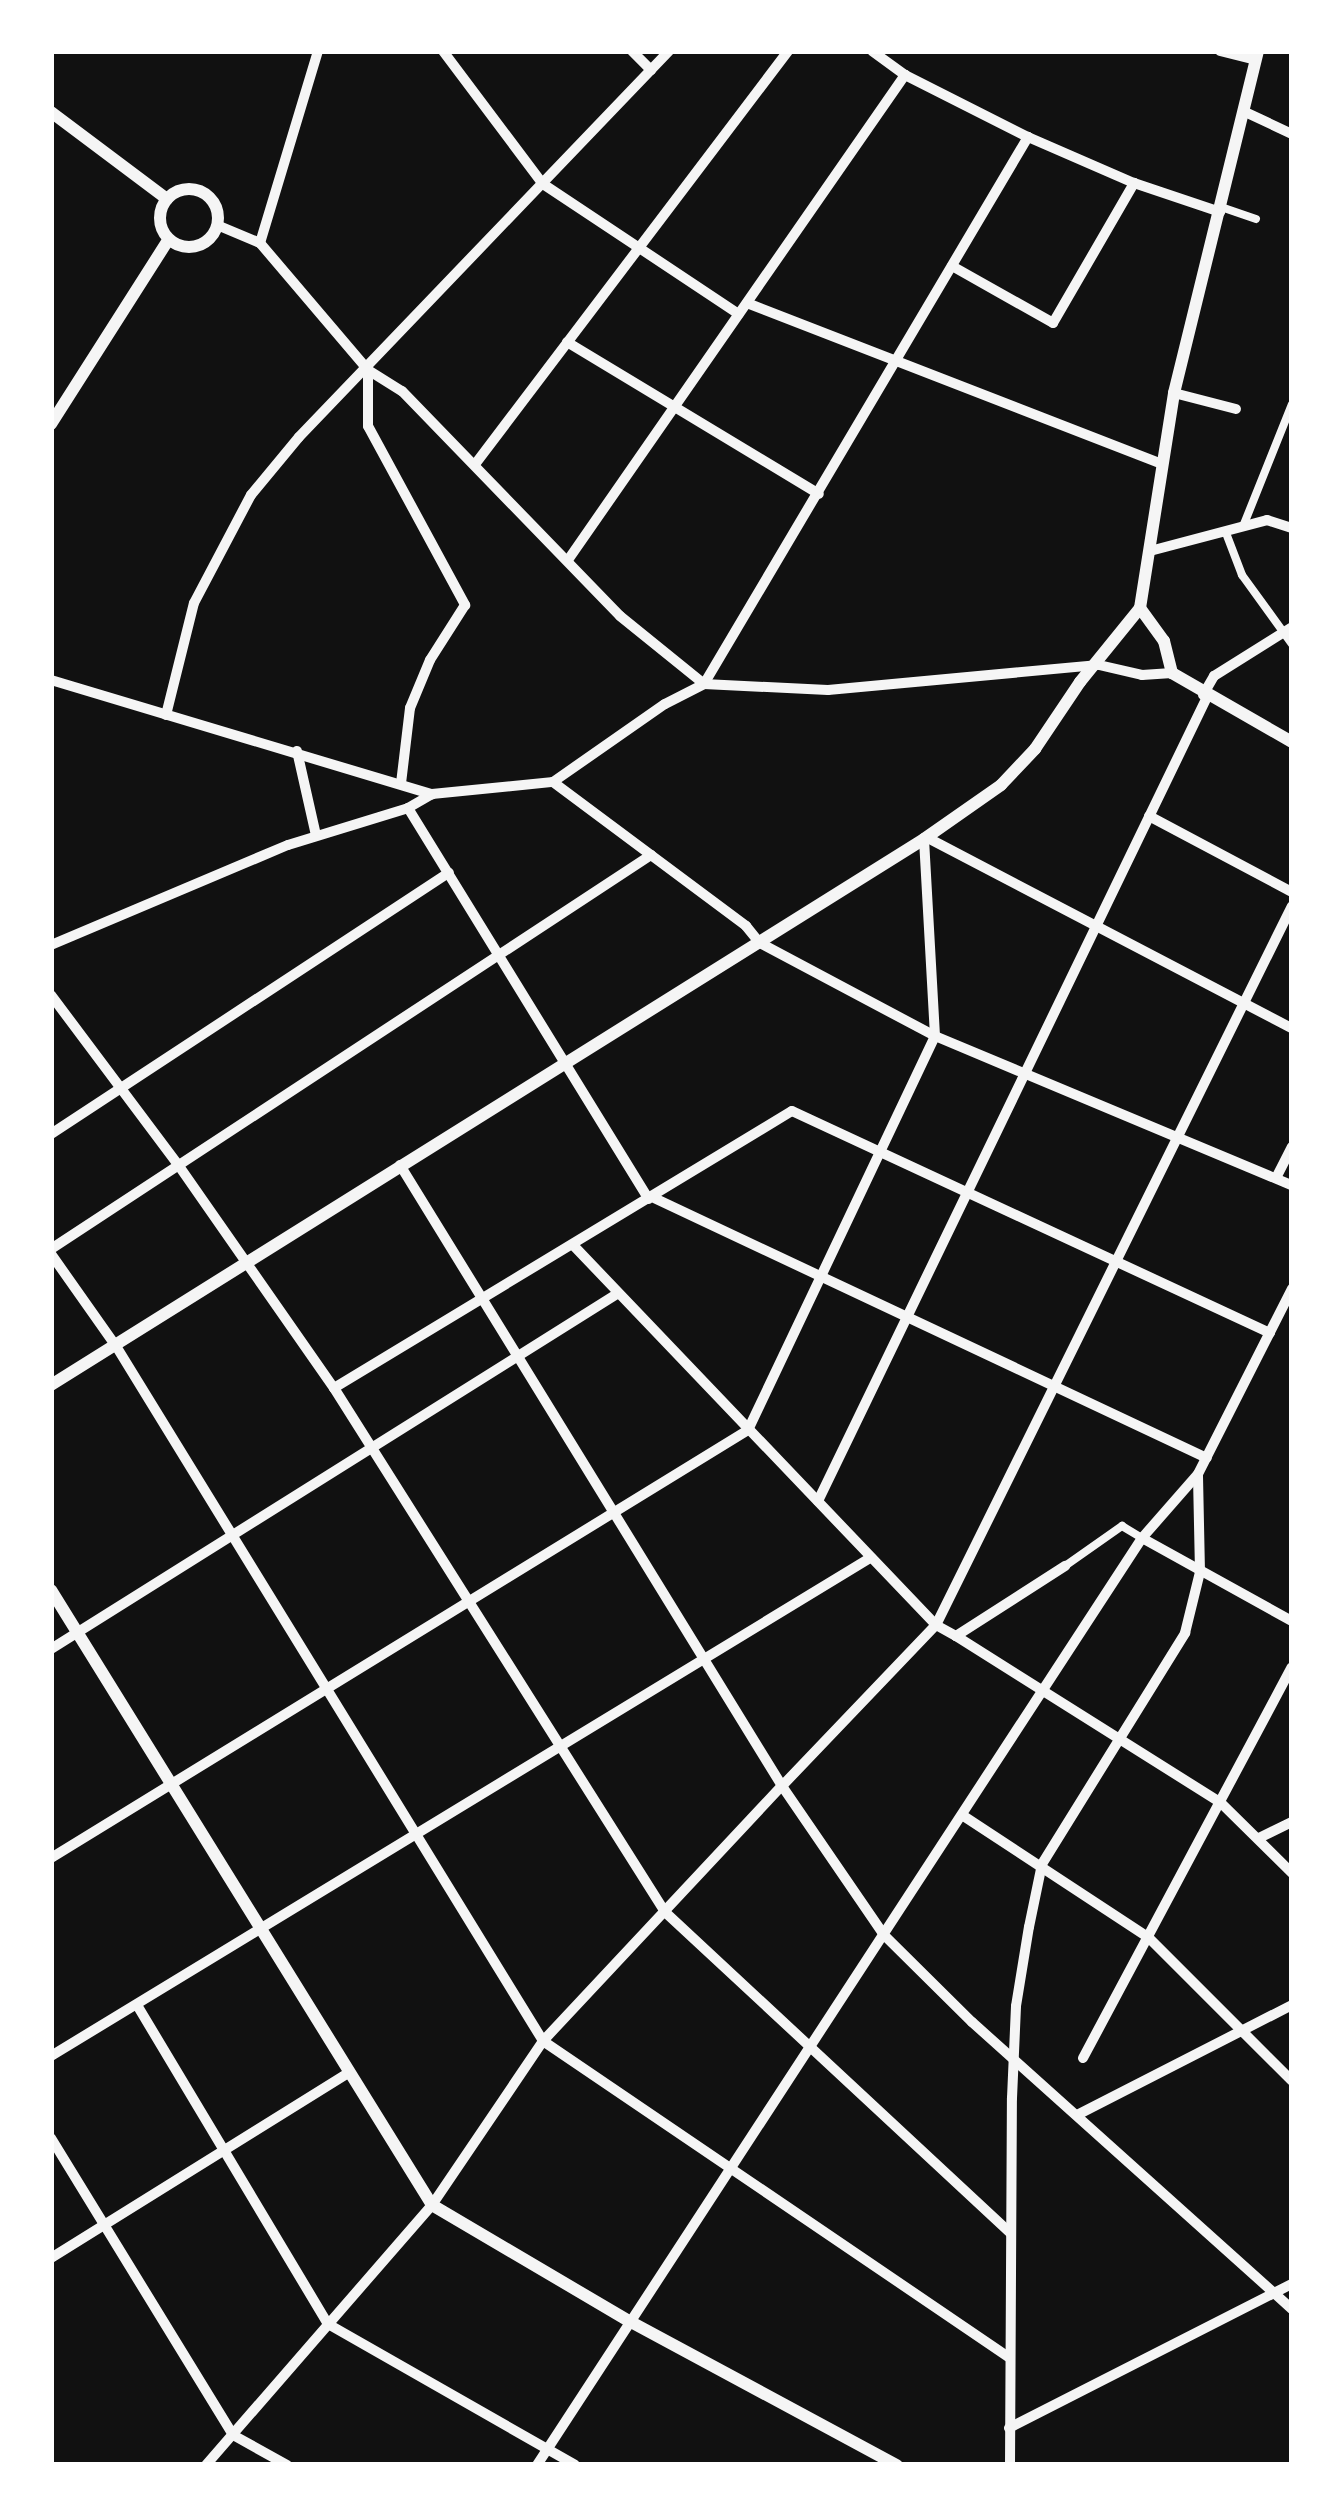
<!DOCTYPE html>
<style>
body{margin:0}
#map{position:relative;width:1343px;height:2516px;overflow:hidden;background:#111;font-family:Manrope,sans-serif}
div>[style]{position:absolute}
.pedestrian>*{height:8px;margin:-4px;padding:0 4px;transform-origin:4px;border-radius:4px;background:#f5f5f5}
.minor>*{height:10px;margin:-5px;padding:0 5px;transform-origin:5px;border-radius:5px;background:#f5f5f5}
.tertiary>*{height:12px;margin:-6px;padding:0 6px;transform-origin:6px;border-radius:6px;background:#f5f5f5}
.tertiary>.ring{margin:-6px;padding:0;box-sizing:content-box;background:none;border:12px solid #f5f5f5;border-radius:50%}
span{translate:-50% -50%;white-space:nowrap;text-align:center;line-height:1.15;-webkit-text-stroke:12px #fff;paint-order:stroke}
.frame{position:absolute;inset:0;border:54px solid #fff;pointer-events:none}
</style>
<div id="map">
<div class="pedestrian">
<div style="left:1221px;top:207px;width:37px;rotate:19deg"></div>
<div style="left:1244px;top:524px;width:129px;rotate:-68.2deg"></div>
<div style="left:1226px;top:533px;width:45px;rotate:69.1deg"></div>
<div style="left:1242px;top:575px;width:85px;rotate:54.1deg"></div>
<div style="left:1065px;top:1566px;width:70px;rotate:-35.1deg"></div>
<div style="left:1122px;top:1526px;width:23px;rotate:31deg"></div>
</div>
<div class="minor">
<div style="left:443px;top:51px;width:166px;rotate:53.1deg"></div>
<div style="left:543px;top:184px;width:235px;rotate:33.6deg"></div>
<div style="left:632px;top:51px;width:27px;rotate:45deg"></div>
<div style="left:872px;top:51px;width:41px;rotate:36deg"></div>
<div style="left:905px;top:75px;width:138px;rotate:26.8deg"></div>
<div style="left:1028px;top:137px;width:116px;rotate:23.5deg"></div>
<div style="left:1134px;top:183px;width:91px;rotate:18.6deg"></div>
<div style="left:1220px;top:51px;width:37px;rotate:14deg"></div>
<div style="left:1243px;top:111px;width:54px;rotate:25.1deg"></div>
<div style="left:217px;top:225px;width:47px;rotate:22.7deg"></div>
<div style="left:260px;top:243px;width:167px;rotate:49.6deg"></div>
<div style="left:368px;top:370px;width:40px;rotate:32deg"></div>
<div style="left:402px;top:391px;width:313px;rotate:45.9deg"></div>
<div style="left:620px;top:616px;width:108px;rotate:39deg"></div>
<div style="left:260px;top:243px;width:201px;rotate:-73.2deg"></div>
<div style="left:952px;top:266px;width:116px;rotate:29.4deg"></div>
<div style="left:1053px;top:323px;width:162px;rotate:-59.9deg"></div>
<div style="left:747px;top:303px;width:442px;rotate:21.2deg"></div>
<div style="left:567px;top:342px;width:294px;rotate:31.1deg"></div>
<div style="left:368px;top:370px;width:56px;rotate:90deg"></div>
<div style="left:368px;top:426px;width:204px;rotate:61.5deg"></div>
<div style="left:465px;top:605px;width:65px;rotate:122.5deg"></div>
<div style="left:430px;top:660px;width:52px;rotate:112.6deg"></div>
<div style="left:410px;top:708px;width:76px;rotate:96.8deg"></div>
<div style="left:1174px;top:393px;width:64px;rotate:14.5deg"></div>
<div style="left:476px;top:463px;width:517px;rotate:-52.86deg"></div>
<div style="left:1150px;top:551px;width:121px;rotate:-14.8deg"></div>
<div style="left:1267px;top:520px;width:26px;rotate:18deg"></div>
<div style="left:568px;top:560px;width:591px;rotate:-55.21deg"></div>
<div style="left:51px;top:680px;width:398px;rotate:16.7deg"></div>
<div style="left:432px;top:794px;width:122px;rotate:-5.7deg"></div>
<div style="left:553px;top:782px;width:136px;rotate:-34.9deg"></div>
<div style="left:665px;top:704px;width:44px;rotate:-27.1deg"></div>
<div style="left:704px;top:684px;width:124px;rotate:2.8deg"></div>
<div style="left:828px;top:690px;width:272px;rotate:-5.3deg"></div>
<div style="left:1099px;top:665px;width:44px;rotate:13.1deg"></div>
<div style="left:1142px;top:675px;width:30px;rotate:-4deg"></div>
<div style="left:704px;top:684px;width:636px;rotate:-59.36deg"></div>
<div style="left:1203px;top:695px;width:22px;rotate:-60deg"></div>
<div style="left:1214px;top:676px;width:92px;rotate:-32.1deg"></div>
<div style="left:166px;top:715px;width:115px;rotate:-76deg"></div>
<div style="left:194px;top:603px;width:122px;rotate:-62.2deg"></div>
<div style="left:251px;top:495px;width:75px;rotate:-50.4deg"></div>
<div style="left:299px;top:437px;width:535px;rotate:-46.21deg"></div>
<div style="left:297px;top:751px;width:86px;rotate:77.3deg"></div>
<div style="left:553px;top:782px;width:241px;rotate:36.7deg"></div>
<div style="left:746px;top:926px;width:22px;rotate:51deg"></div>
<div style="left:760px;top:943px;width:198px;rotate:28deg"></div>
<div style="left:935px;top:1036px;width:387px;rotate:22.7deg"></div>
<div style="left:408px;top:808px;width:459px;rotate:58.4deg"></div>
<div style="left:1149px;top:816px;width:162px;rotate:28deg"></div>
<div style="left:926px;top:837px;width:413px;rotate:27.6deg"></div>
<div style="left:51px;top:945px;width:257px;rotate:-22.9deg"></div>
<div style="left:288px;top:845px;width:126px;rotate:-17.1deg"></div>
<div style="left:408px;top:808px;width:28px;rotate:-30deg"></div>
<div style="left:51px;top:995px;width:214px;rotate:53.2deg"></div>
<div style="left:179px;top:1166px;width:271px;rotate:55.1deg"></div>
<div style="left:334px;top:1388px;width:620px;rotate:57.72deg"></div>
<div style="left:665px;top:1912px;width:472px;rotate:42.9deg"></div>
<div style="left:51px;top:1134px;width:476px;rotate:-33.3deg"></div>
<div style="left:400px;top:1165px;width:729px;rotate:58.4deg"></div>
<div style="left:782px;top:1786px;width:181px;rotate:55.6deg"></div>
<div style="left:884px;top:1935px;width:124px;rotate:44.7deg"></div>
<div style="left:972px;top:2022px;width:430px;rotate:41.9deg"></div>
<div style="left:1276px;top:1178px;width:35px;rotate:-63deg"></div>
<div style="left:652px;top:1197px;width:613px;rotate:25.19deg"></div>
<div style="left:573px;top:1245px;width:526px;rotate:46.31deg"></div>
<div style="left:936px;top:1625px;width:802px;rotate:-63.66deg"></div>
<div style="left:51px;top:1249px;width:718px;rotate:-33.29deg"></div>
<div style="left:51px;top:1254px;width:113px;rotate:54.8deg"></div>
<div style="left:116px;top:1346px;width:816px;rotate:58.43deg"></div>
<div style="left:543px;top:2041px;width:564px;rotate:34.17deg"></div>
<div style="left:334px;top:1388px;width:535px;rotate:-31.17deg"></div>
<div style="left:792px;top:1111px;width:527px;rotate:24.91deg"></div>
<div style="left:818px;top:1501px;width:893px;rotate:-64.18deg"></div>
<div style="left:1142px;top:1538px;width:171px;rotate:29deg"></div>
<div style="left:956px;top:1636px;width:313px;rotate:32.2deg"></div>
<div style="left:1221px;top:1803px;width:100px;rotate:44.6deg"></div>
<div style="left:51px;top:1649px;width:668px;rotate:-32.1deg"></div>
<div style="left:962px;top:1815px;width:224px;rotate:33.3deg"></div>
<div style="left:1149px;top:1938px;width:202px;rotate:45deg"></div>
<div style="left:1259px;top:1838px;width:37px;rotate:-26deg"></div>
<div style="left:51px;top:1858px;width:818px;rotate:-31.55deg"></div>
<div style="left:748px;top:1430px;width:436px;rotate:-64.6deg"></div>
<div style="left:935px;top:1036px;width:197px;rotate:-93.2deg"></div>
<div style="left:137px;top:2005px;width:372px;rotate:59.1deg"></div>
<div style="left:328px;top:2324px;width:284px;rotate:29.7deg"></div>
<div style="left:51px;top:2056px;width:959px;rotate:-31.3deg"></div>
<div style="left:1083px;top:2058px;width:443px;rotate:-61.9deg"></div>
<div style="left:1079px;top:2114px;width:239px;rotate:-27.1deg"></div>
<div style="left:51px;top:2138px;width:348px;rotate:58.5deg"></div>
<div style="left:233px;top:2435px;width:62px;rotate:29.1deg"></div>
<div style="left:51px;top:2258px;width:352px;rotate:-31.9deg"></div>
<div style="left:1009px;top:2428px;width:318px;rotate:-27deg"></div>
<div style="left:206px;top:2465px;width:344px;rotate:-49deg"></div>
<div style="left:432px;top:2205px;width:198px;rotate:-55.9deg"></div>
<div style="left:543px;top:2041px;width:349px;rotate:-46.9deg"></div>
<div style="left:782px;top:1786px;width:223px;rotate:-46.3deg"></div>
<div style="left:936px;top:1625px;width:23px;rotate:29deg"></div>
<div style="left:956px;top:1636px;width:130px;rotate:-32.7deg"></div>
<div style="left:537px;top:2465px;width:1107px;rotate:-56.87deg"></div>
<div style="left:1142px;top:1538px;width:85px;rotate:-48.8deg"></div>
<div style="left:1198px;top:1474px;width:208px;rotate:-63.1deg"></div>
<div style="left:1010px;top:2465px;width:367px;rotate:-89.7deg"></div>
<div style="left:1012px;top:2098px;width:92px;rotate:-87.5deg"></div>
<div style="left:1016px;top:2006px;width:80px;rotate:-80.7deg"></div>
<div style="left:1029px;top:1927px;width:64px;rotate:-78.3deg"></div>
<div style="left:1042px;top:1864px;width:272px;rotate:-58.2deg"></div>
<div style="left:1185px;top:1633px;width:63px;rotate:-76.2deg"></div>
<div style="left:1200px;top:1572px;width:96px;rotate:-91.2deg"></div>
</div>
<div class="tertiary">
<div style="left:51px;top:112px;width:145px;rotate:36.9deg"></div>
<div class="ring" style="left:160px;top:189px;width:46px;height:46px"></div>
<div style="left:51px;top:424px;width:219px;rotate:-57.5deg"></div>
<div style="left:1140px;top:608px;width:41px;rotate:54deg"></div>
<div style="left:1164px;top:641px;width:33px;rotate:76deg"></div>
<div style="left:1172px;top:673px;width:138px;rotate:29.9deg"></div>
<div style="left:51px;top:1385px;width:1030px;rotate:-32.02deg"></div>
<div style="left:924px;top:839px;width:94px;rotate:-35deg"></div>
<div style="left:1001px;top:785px;width:50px;rotate:-46.6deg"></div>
<div style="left:1035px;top:749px;width:81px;rotate:-56.1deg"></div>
<div style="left:1080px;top:682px;width:95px;rotate:-51deg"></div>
<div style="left:1140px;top:608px;width:218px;rotate:-81deg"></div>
<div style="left:1174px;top:393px;width:352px;rotate:-76.2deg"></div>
<div style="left:51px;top:1590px;width:723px;rotate:58.22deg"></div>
<div style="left:432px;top:2205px;width:231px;rotate:30.5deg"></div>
<div style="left:631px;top:2322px;width:302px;rotate:28.3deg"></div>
</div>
<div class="frame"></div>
</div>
